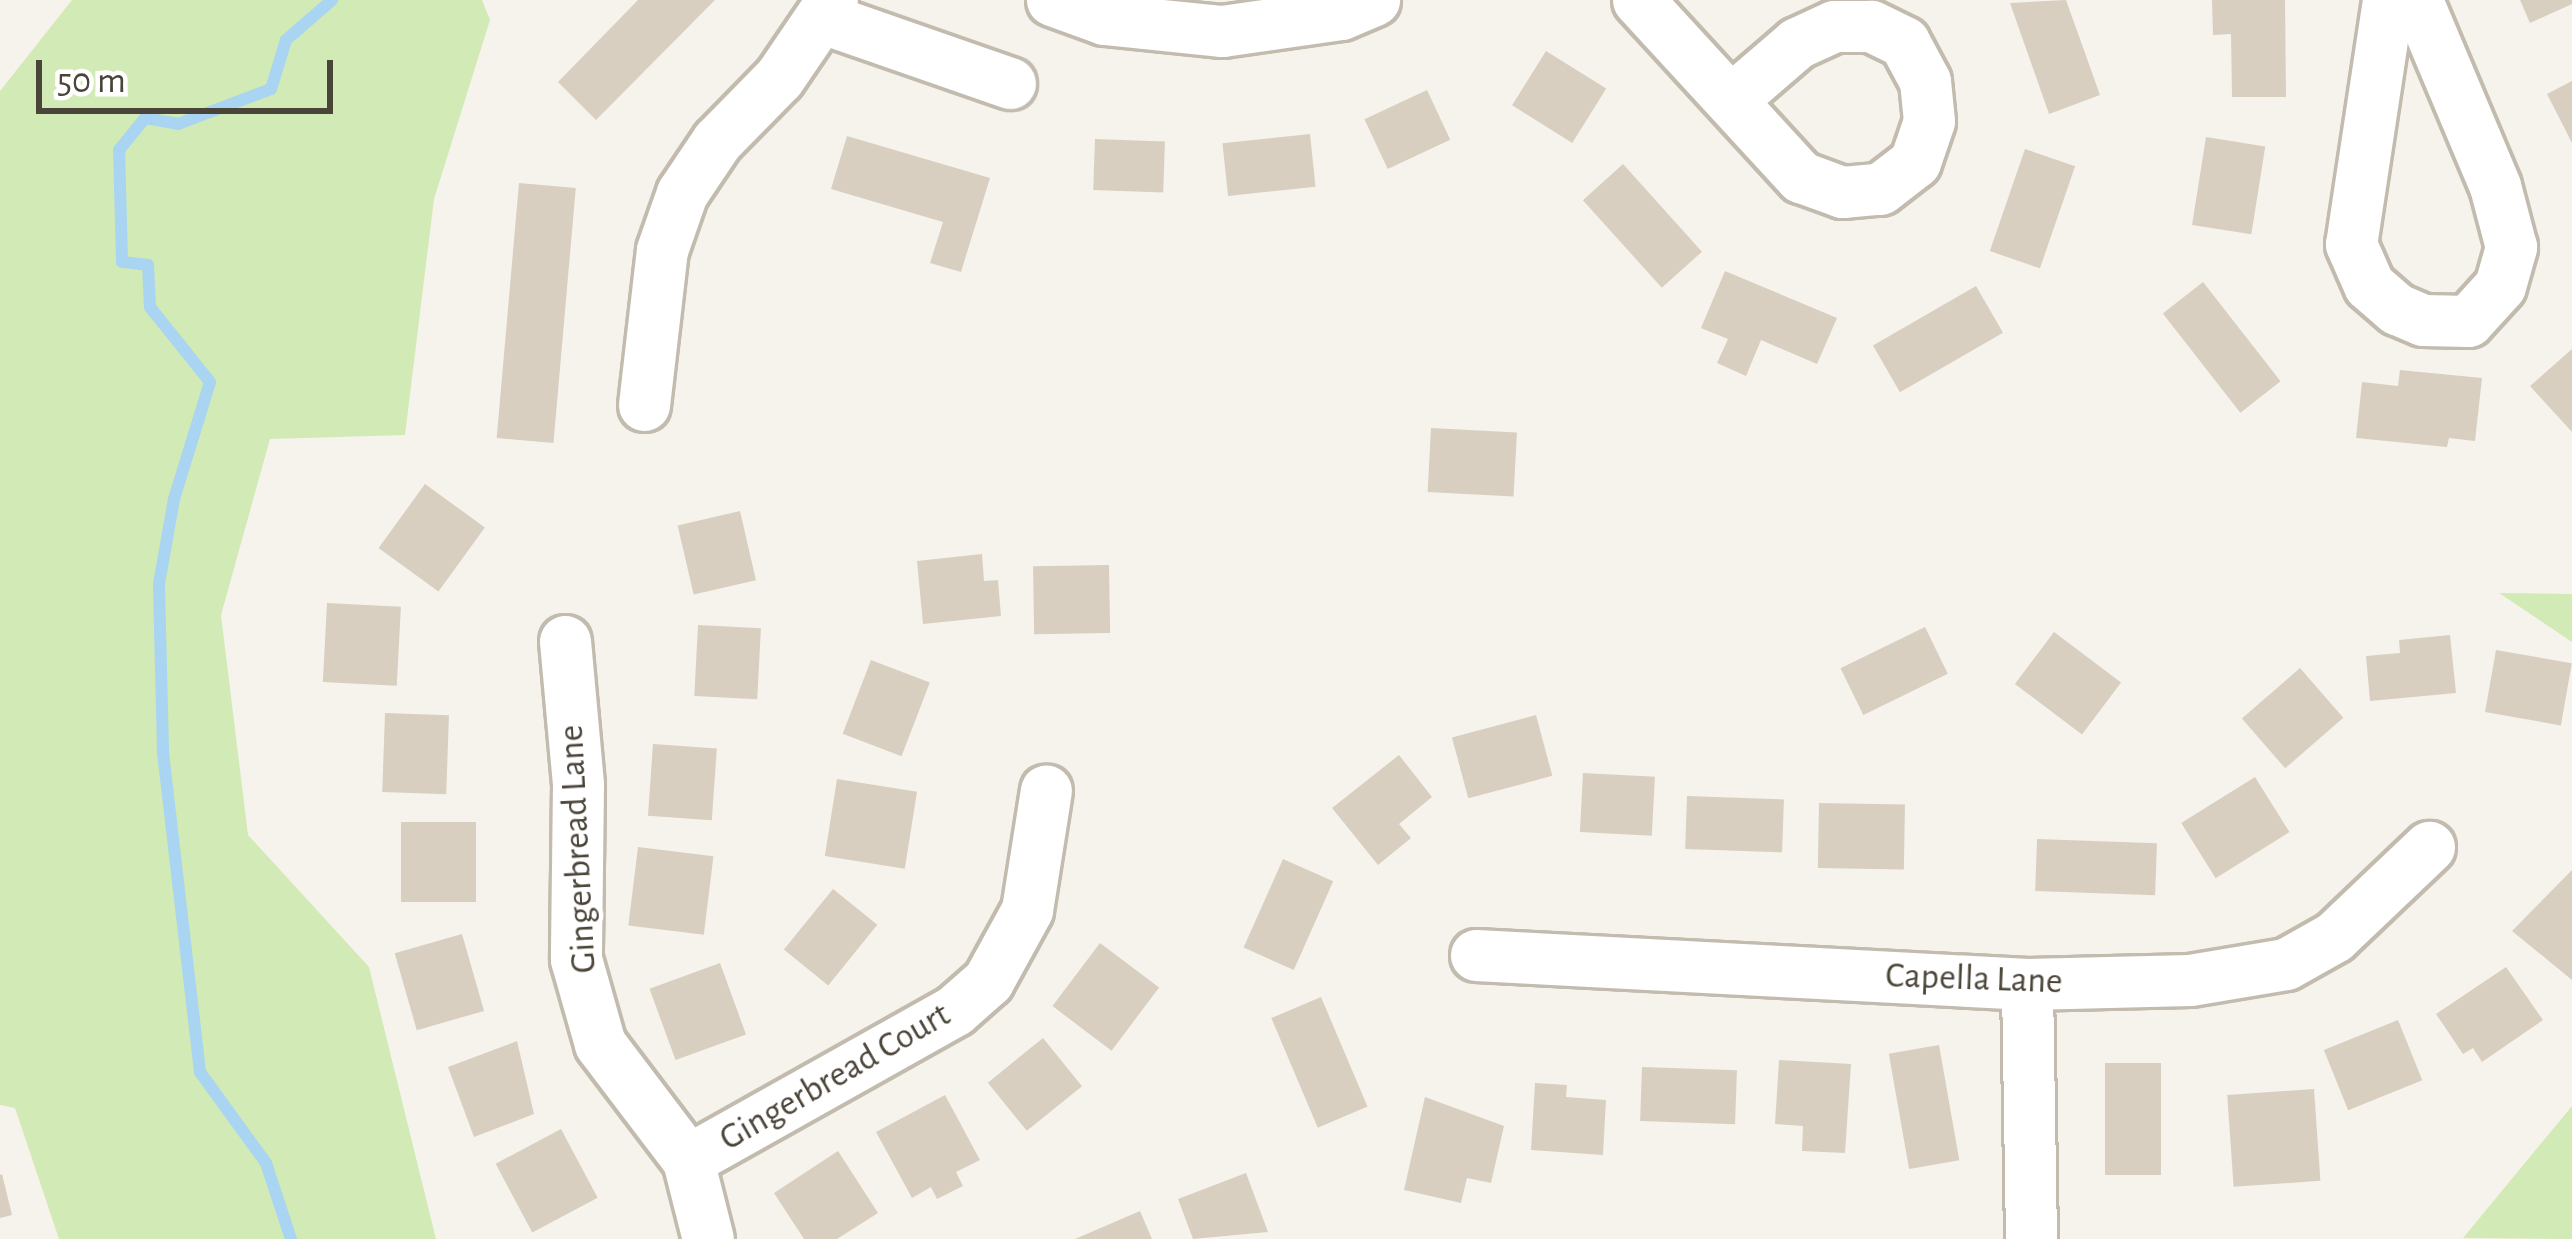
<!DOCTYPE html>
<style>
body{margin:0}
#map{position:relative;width:2572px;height:1239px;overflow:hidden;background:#f6f3ec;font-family:"Alegreya Sans",sans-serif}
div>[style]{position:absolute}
.green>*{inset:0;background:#d2eab5}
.stream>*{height:12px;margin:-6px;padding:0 6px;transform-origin:6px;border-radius:6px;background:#a9d4f2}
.building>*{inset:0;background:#d8cfc1;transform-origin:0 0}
.roads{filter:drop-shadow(3px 0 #c2bbae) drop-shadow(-3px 0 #c2bbae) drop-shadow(0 3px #c2bbae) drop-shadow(0 -3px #c2bbae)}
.minor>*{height:51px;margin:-25.5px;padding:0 25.5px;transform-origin:25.5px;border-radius:25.5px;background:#fff}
span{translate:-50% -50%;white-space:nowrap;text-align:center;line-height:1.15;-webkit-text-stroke:9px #fff;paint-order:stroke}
.street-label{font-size:36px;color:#4b4439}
.scale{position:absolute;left:36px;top:60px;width:297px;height:54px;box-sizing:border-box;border:6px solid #4b4439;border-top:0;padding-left:15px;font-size:36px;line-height:42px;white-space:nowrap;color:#4b4439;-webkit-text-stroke:9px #fff;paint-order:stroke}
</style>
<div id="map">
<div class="green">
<div style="clip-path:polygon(72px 0,482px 0,490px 20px,434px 199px,405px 435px,270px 439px,221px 615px,248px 835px,369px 967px,436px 1239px,59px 1239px,15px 1108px,0 1105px,0 91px)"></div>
<div style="clip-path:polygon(2499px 593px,2572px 594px,2572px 642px)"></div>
<div style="clip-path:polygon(2572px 1106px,2572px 1239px,2463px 1238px)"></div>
</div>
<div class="stream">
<div style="left:291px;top:1239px;width:80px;rotate:-108.2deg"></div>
<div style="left:266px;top:1163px;width:112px;rotate:-126deg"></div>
<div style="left:200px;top:1072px;width:324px;rotate:-96.6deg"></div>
<div style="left:163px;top:750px;width:166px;rotate:-91.4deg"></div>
<div style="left:159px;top:584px;width:86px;rotate:-80deg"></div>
<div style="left:174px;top:499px;width:122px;rotate:-72.9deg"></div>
<div style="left:210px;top:382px;width:96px;rotate:-128.7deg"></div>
<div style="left:150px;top:307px;width:42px;rotate:-92.7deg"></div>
<div style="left:148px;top:265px;width:26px;rotate:-173deg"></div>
<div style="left:122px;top:262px;width:112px;rotate:-91.5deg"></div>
<div style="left:119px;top:150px;width:41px;rotate:-50.9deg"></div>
<div style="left:145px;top:118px;width:34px;rotate:10deg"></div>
<div style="left:178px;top:124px;width:99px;rotate:-20.6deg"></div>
<div style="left:271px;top:89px;width:51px;rotate:-73deg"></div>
<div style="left:286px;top:40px;width:61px;rotate:-41deg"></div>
</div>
<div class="building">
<div style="clip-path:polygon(638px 0,715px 0,596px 120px,558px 82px)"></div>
<div style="clip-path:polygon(2066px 0,2100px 95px,2049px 114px,2010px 3px)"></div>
<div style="clip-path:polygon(2212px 0,2285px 0,2286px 97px,2232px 97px,2231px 34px,2213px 35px)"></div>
<div style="clip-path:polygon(2520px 0,2572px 0,2572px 4px,2530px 23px)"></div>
<div style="left:1546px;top:51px;width:71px;height:64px;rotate:32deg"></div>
<div style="clip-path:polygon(2572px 81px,2572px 143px,2547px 94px)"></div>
<div style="left:1427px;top:90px;width:55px;height:69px;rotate:65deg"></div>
<div style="left:1310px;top:134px;width:53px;height:88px;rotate:84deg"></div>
<div style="clip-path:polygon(847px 136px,990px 178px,961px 272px,930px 263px,943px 222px,831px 189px)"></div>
<div style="left:2206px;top:137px;width:60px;height:89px;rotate:9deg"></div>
<div style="left:1095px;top:139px;width:70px;height:51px;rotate:2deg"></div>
<div style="left:2025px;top:149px;width:53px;height:108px;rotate:19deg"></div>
<div style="left:1623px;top:164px;width:118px;height:54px;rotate:48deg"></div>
<div style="left:519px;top:183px;width:57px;height:256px;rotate:5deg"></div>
<div style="clip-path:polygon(1725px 271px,1837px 318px,1817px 364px,1761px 340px,1746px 376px,1717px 363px,1728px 339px,1701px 328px)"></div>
<div style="left:2203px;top:282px;width:126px;height:51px;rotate:52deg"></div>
<div style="left:1976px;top:286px;width:54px;height:119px;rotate:60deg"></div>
<div style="clip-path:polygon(2572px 349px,2572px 432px,2530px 386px)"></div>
<div style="clip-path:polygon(2400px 370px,2482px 378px,2475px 441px,2449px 438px,2447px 447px,2356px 438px,2362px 382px,2398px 386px)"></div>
<div style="left:1431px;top:428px;width:86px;height:64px;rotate:3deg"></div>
<div style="left:425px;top:484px;width:74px;height:79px;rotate:36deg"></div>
<div style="left:740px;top:511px;width:71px;height:64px;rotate:77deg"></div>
<div style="clip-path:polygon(982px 554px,984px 581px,998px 580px,1001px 616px,923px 624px,917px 561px)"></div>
<div style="left:1109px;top:565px;width:68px;height:76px;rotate:89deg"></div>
<div style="left:327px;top:603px;width:74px;height:79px;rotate:3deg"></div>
<div style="left:698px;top:625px;width:63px;height:71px;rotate:3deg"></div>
<div style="left:1925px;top:627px;width:52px;height:94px;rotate:64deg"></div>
<div style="left:2054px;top:632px;width:84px;height:65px;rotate:37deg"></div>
<div style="clip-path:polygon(2450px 635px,2456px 693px,2370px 701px,2366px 656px,2400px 653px,2399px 640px)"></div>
<div style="left:2496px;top:650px;width:77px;height:63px;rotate:10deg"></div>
<div style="left:871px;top:660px;width:63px;height:79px;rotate:21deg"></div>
<div style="left:2300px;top:668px;width:66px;height:77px;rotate:49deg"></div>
<div style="left:385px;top:713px;width:64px;height:79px;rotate:2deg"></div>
<div style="left:1536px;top:715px;width:63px;height:87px;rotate:75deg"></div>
<div style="left:653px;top:744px;width:64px;height:72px;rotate:4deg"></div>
<div style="clip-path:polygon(1399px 755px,1432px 797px,1399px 824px,1411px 838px,1378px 865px,1332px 808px)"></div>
<div style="left:1583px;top:773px;width:72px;height:59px;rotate:3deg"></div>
<div style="left:2255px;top:777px;width:65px;height:87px;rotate:58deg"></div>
<div style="left:837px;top:779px;width:81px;height:78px;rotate:9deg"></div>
<div style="left:1687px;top:796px;width:97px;height:53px;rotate:2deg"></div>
<div style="left:1819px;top:803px;width:86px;height:65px;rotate:1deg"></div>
<div style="left:476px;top:822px;width:80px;height:75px;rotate:90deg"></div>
<div style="left:2037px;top:839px;width:120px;height:52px;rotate:2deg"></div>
<div style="left:638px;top:847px;width:76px;height:79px;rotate:7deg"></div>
<div style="left:1283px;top:859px;width:55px;height:97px;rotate:24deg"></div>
<div style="clip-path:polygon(2572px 870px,2572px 980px,2512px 931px)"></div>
<div style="left:833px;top:889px;width:57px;height:78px;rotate:39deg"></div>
<div style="left:462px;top:934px;width:80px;height:70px;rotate:74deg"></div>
<div style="left:1100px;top:943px;width:74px;height:79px;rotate:37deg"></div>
<div style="left:720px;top:963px;width:76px;height:75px;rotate:70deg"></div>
<div style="clip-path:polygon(2506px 967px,2543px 1020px,2482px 1062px,2473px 1048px,2463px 1054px,2436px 1014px)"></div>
<div style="left:1321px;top:997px;width:119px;height:54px;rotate:67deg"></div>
<div style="left:2398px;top:1020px;width:65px;height:80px;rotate:68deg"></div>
<div style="left:1043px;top:1038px;width:62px;height:71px;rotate:51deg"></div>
<div style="clip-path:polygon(517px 1041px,534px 1114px,474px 1137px,448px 1067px)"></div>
<div style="left:1939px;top:1045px;width:117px;height:51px;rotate:80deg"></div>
<div style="clip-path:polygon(1779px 1060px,1851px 1064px,1845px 1153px,1802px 1151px,1803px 1126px,1775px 1124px)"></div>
<div style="left:2105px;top:1063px;width:56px;height:112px"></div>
<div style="left:1642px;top:1067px;width:95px;height:54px;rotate:2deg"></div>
<div style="clip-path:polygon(1535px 1083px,1567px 1085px,1566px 1097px,1606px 1100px,1603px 1155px,1531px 1150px)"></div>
<div style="left:2314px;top:1089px;width:92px;height:87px;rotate:86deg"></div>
<div style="clip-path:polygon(945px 1095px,980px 1160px,956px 1172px,963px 1186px,937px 1199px,931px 1187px,912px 1198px,876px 1132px)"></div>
<div style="clip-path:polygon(1425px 1097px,1504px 1126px,1491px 1183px,1467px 1178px,1461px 1203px,1404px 1190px)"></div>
<div style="left:561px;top:1129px;width:78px;height:74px;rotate:62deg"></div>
<div style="clip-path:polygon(838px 1151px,878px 1213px,837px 1239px,804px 1239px,774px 1193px)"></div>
<div style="clip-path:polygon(1246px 1173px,1268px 1232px,1193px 1239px,1178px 1199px)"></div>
<div style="clip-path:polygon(2px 1174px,12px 1215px,0 1218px,0 1175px)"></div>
<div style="clip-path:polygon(1140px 1211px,1152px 1239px,1075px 1239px)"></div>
</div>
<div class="roads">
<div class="minor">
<div style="left:1052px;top:0;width:55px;rotate:20.1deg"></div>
<div style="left:1104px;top:19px;width:119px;rotate:5.8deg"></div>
<div style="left:1222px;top:31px;width:120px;rotate:-8.1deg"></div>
<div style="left:1341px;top:14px;width:36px;rotate:-23deg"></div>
<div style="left:1638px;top:0;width:241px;rotate:47.4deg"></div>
<div style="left:1801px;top:177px;width:44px;rotate:20.1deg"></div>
<div style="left:1842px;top:192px;width:38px;rotate:-5deg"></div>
<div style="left:1880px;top:189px;width:44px;rotate:-37.6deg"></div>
<div style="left:1915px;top:162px;width:43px;rotate:-71.1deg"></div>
<div style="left:1929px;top:121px;width:40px;rotate:-95.7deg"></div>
<div style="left:1925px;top:81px;width:44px;rotate:-118.3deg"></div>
<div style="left:1904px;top:42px;width:37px;rotate:-154deg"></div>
<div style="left:1871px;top:26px;width:37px;rotate:180deg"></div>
<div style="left:1834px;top:26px;width:41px;rotate:155.3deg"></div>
<div style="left:1797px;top:43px;width:86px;rotate:139.3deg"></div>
<div style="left:2388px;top:0;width:247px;rotate:98.6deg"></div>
<div style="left:2351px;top:244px;width:45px;rotate:66.3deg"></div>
<div style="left:2369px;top:285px;width:37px;rotate:41deg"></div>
<div style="left:2397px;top:309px;width:28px;rotate:23deg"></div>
<div style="left:2423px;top:320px;width:45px;rotate:1.3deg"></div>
<div style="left:2468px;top:321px;width:47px;rotate:-47.6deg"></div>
<div style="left:2500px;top:286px;width:41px;rotate:-74.2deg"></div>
<div style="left:2511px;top:247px;width:63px;rotate:-104.7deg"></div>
<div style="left:2495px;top:186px;width:202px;rotate:-112.8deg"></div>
<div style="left:823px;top:18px;width:198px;rotate:19.2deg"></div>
<div style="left:644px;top:405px;width:156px;rotate:-83.4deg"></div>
<div style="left:662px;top:250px;width:60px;rotate:-70.7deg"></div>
<div style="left:682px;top:193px;width:63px;rotate:-56.1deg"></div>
<div style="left:717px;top:141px;width:88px;rotate:-45.5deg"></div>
<div style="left:779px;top:78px;width:94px;rotate:-55.8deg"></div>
<div style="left:565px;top:641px;width:145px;rotate:84.8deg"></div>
<div style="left:578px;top:785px;width:174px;rotate:90.7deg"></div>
<div style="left:576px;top:959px;width:88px;rotate:74.2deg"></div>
<div style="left:600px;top:1044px;width:146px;rotate:52.8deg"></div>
<div style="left:688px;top:1160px;width:81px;rotate:75.8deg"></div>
<div style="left:1476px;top:955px;width:552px;rotate:3.01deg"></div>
<div style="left:2027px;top:984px;width:163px;rotate:-1.4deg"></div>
<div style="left:2190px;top:980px;width:97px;rotate:-9.5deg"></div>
<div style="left:2286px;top:964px;width:55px;rotate:-29.4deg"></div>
<div style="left:2334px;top:937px;width:131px;rotate:-43.5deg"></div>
<div style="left:2027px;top:984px;width:255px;rotate:89.1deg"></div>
<div style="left:688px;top:1160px;width:306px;rotate:-29.3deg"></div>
<div style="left:955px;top:1010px;width:44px;rotate:-41.3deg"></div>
<div style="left:988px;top:981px;width:81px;rotate:-61.2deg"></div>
<div style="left:1027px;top:910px;width:121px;rotate:-81deg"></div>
</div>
</div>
<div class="street-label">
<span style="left:578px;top:849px;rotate:-93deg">Gingerbread Lane</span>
<span style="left:1974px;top:979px;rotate:2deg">Capella Lane</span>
<span style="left:835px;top:1077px;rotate:-30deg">Gingerbread Court</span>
</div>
<div class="scale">50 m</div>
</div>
